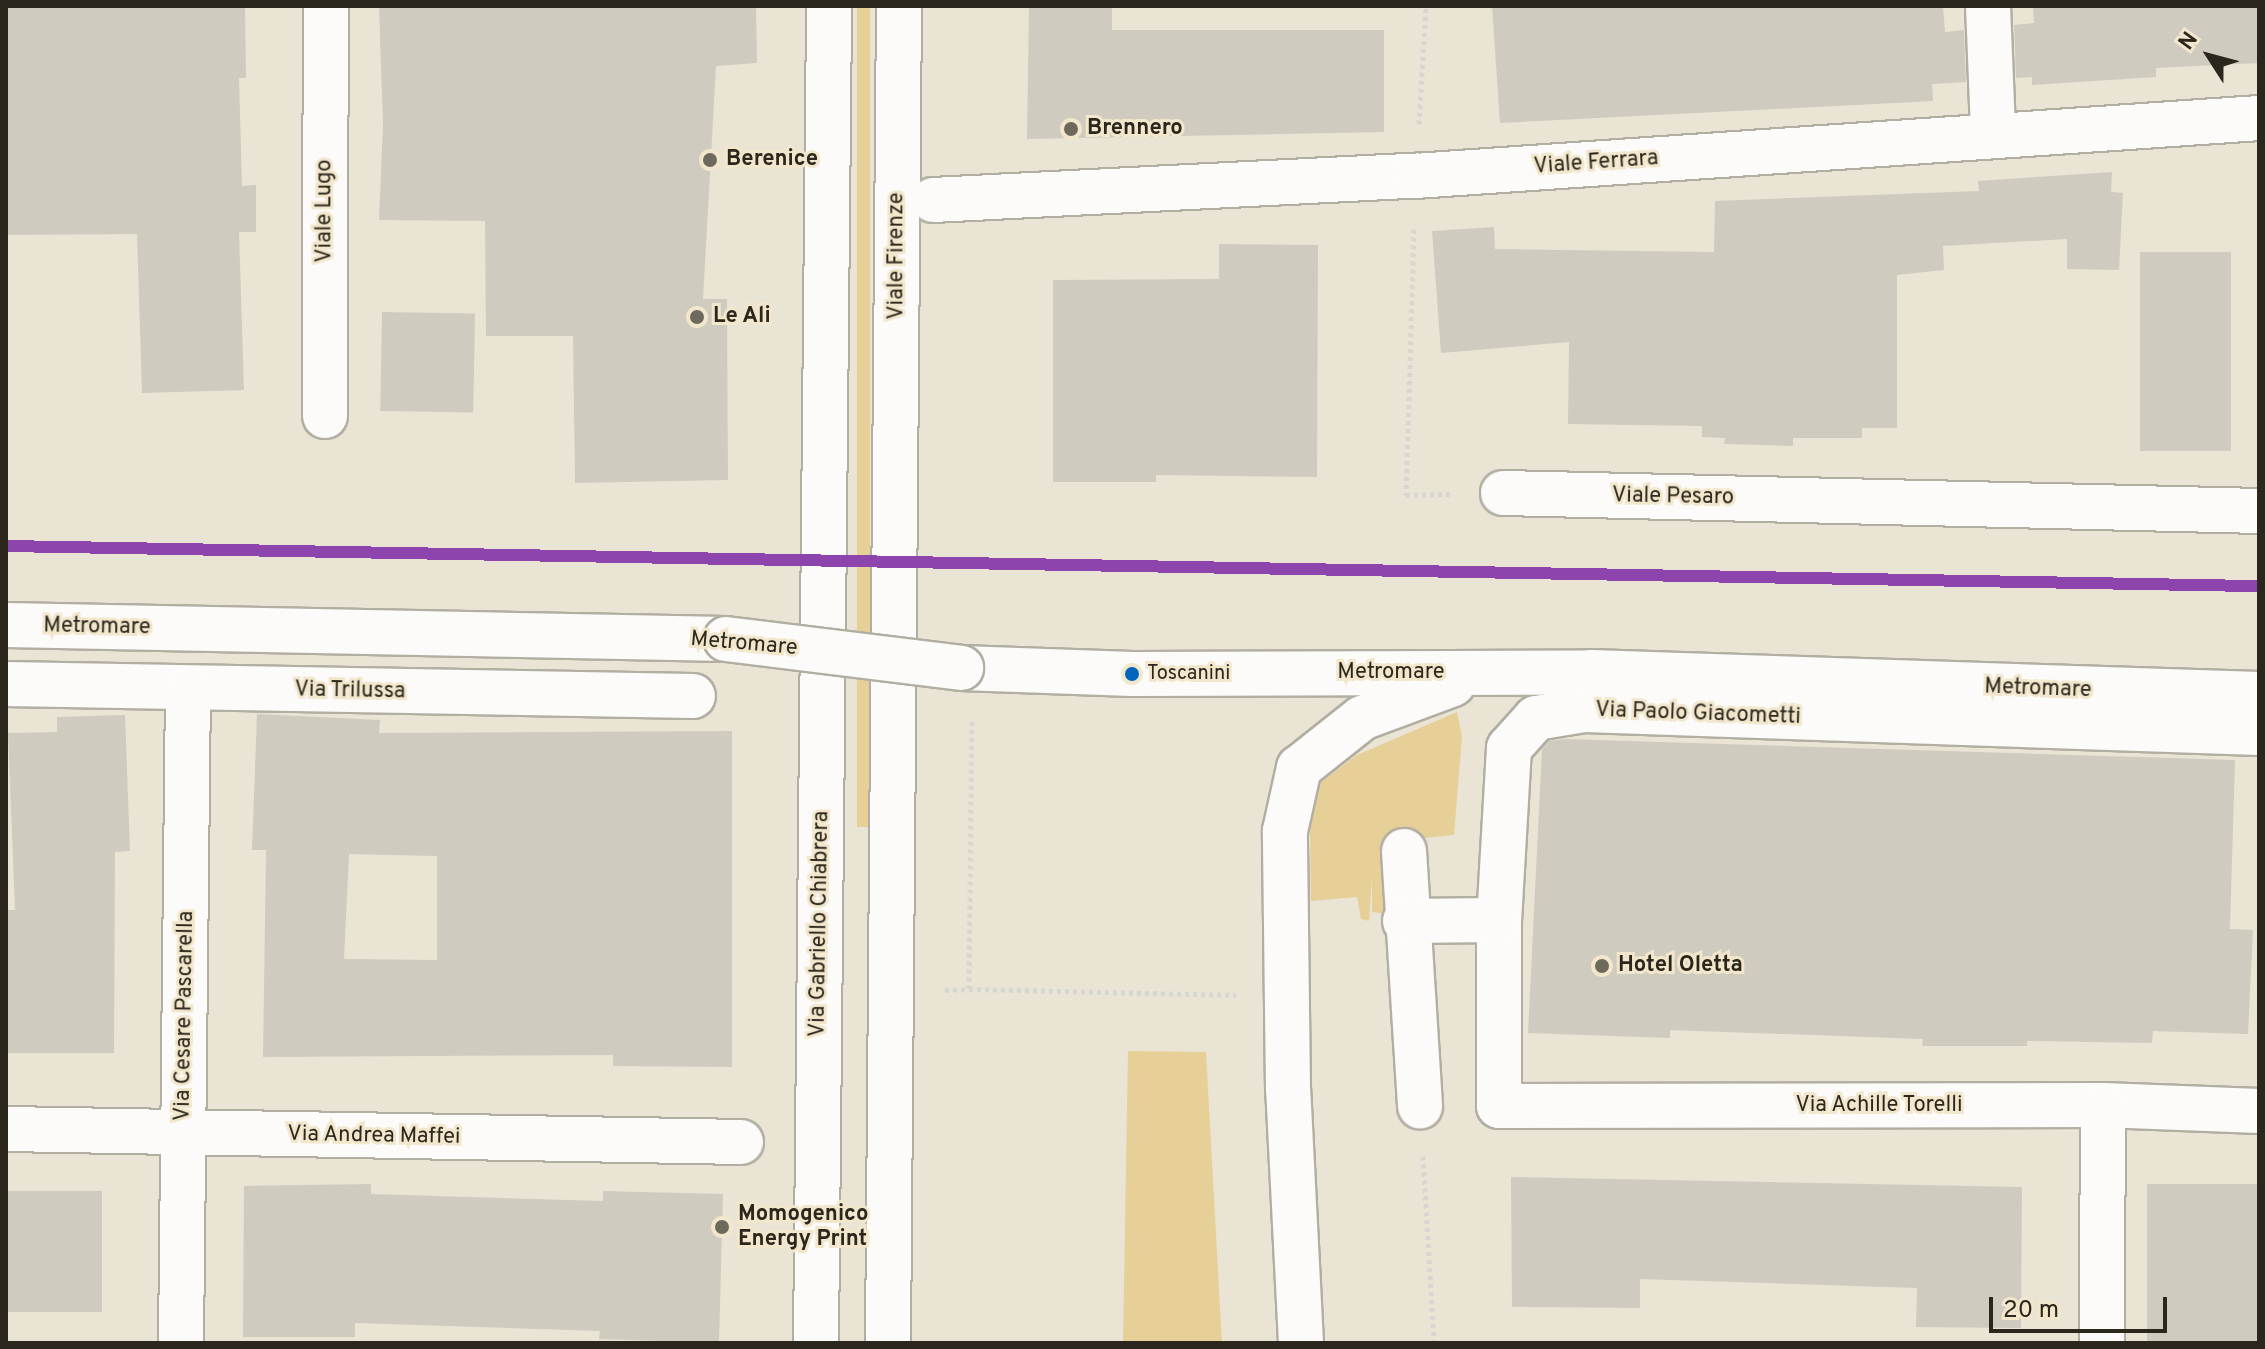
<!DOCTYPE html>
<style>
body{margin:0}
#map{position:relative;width:2265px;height:1349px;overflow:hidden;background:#eae4d4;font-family:Overpass,sans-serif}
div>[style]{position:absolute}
.green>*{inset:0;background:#e6d097;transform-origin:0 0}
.building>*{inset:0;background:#d0cbbf;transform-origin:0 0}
.path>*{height:5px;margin-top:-2.5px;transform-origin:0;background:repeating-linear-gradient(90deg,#d7d6d1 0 4px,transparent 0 8px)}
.roads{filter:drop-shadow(2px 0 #b2aea2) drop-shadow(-2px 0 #b2aea2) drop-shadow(0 2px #b2aea2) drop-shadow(0 -2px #b2aea2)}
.minor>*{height:44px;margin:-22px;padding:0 22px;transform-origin:22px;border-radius:22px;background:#fcfbf9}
.bridges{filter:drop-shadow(2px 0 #b2aea2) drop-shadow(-2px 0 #b2aea2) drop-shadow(0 2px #b2aea2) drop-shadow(0 -2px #b2aea2)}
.minor-bridge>*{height:44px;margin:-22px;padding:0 22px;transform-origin:22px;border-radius:22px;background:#fcfbf9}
.rail-1>*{height:12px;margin:-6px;padding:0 6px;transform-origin:6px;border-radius:6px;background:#8e44ad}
.dots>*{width:22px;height:22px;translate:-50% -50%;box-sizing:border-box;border:4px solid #f2e7cc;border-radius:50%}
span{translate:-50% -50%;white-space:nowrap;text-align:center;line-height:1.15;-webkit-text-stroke:6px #f2e7cc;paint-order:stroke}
.bus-label{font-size:20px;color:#2b271d}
.left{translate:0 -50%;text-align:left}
.poi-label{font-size:22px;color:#2b271d;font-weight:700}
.street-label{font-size:22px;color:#2b271d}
.frame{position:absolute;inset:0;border:8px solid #2b271d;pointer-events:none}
.north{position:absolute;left:2169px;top:16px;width:80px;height:80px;-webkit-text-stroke:6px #f2e7cc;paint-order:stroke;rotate:306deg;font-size:22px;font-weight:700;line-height:32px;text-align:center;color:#2b271d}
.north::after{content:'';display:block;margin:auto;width:28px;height:36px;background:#2b271d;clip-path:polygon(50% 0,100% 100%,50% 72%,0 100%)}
.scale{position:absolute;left:1989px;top:1297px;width:178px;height:36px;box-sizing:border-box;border:4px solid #2b271d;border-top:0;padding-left:10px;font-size:24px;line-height:28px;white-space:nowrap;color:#2b271d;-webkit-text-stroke:6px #f2e7cc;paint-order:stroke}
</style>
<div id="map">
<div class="green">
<div style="left:857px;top:6px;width:13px;height:821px"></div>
<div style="clip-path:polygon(1457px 712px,1462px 736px,1454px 835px,1384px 842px,1397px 916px,1372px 912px,1372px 876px,1369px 921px,1361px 919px,1357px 897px,1311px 901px,1310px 829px,1320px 783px,1357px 755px)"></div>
<div style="clip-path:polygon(1128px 1051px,1206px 1052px,1222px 1343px,1123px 1343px)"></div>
</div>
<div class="building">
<div style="clip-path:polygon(6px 6px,245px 6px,246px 78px,239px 78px,242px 186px,256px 185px,256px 232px,239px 232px,244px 390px,142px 393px,137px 234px,6px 235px)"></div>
<div style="clip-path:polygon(379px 6px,756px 6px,757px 63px,716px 66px,703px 299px,727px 299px,728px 480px,575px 483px,573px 336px,486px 336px,485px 221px,379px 220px,383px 125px)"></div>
<div style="clip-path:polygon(1029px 6px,1112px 6px,1112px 30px,1384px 30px,1384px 132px,1027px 139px)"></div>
<div style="clip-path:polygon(1492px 6px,1943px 6px,1945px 32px,1964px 30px,1966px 82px,1932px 84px,1933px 101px,1500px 123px)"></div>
<div style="clip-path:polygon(2033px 6px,2259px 6px,2259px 63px,2156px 68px,2156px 77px,2032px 85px,2032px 77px,2016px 78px,2014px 25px,2034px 23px)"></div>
<div style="clip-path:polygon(2112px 172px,2111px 192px,2123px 193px,2119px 270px,2067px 269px,2067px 239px,1943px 246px,1944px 270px,1897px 275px,1897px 428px,1862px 428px,1862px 438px,1793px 438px,1793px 446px,1724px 444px,1725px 438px,1702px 437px,1702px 426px,1568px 424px,1569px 342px,1441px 353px,1432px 231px,1494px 227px,1495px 249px,1714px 252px,1715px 201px,1979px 191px,1978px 181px)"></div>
<div style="clip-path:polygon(1219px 244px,1318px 245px,1317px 477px,1156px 475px,1156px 482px,1053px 482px,1053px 280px,1219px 279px)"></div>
<div style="left:2231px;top:252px;width:199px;height:91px;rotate:90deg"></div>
<div style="left:382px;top:312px;width:93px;height:99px;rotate:1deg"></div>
<div style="clip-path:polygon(evenodd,257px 714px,380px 720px,379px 733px,732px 731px,732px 1067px,613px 1066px,613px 1055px,263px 1057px,266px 850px,252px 850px,257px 714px,349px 854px,437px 856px,437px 960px,344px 959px,349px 854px)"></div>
<div style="clip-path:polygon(125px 715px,130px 851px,115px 852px,114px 1053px,8px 1053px,8px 910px,15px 910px,8px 733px,57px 732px,57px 717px)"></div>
<div style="clip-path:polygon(1565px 739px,2235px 760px,2230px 929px,2253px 930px,2248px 1034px,2153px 1031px,2152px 1043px,2027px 1041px,2027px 1046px,1922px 1046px,1923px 1039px,1670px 1030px,1670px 1038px,1528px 1033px,1542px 749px,1549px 741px)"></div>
<div style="clip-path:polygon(1511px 1177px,2022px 1187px,2021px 1328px,1916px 1327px,1917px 1288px,1640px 1279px,1640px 1308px,1512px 1307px)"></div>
<div style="clip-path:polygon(371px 1184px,371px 1194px,603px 1201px,603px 1191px,723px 1194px,719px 1343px,599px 1339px,600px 1331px,355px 1323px,355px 1337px,243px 1337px,244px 1186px)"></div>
<div style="left:2259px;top:1184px;width:159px;height:112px;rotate:90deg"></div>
<div style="left:102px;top:1191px;width:121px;height:96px;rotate:90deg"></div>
</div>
<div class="path">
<div style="left:1419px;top:124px;width:118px;rotate:-86.6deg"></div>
<div style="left:1414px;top:229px;width:266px;rotate:91.7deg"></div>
<div style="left:1406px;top:495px;width:44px;rotate:-1.3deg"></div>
<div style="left:969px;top:989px;width:267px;rotate:1.3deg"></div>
<div style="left:945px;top:990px;width:24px;rotate:-2deg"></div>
<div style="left:969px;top:989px;width:270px;rotate:-89.4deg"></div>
<div style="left:1423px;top:1156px;width:187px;rotate:86.6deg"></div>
</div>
<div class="roads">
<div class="minor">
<div style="left:1988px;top:6px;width:127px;rotate:87.7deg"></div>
<div style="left:933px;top:200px;width:483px;rotate:-2.9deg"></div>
<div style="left:1415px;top:176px;width:846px;rotate:-3.93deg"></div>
<div style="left:325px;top:416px;width:410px;rotate:-89.9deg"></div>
<div style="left:1503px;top:493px;width:756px;rotate:1.36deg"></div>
<div style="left:6px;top:625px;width:720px;rotate:1.11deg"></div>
<div style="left:961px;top:668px;width:171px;rotate:2deg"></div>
<div style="left:1132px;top:674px;width:459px;rotate:-0.2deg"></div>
<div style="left:1591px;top:672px;width:668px;rotate:1.89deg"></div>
<div style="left:6px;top:684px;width:687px;rotate:1deg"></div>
<div style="left:2259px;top:733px;width:675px;rotate:-178.05deg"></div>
<div style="left:1584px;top:710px;width:49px;rotate:170.5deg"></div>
<div style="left:1536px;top:718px;width:40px;rotate:132deg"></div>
<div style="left:1509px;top:748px;width:172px;rotate:93.3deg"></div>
<div style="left:1499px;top:920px;width:186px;rotate:90deg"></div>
<div style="left:1499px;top:1106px;width:604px;rotate:-0.09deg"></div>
<div style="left:2103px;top:1105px;width:156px;rotate:2.2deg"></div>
<div style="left:1404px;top:851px;width:256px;rotate:86.4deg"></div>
<div style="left:1405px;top:921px;width:94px;rotate:-0.6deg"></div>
<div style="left:6px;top:1129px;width:735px;rotate:1.01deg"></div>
<div style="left:181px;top:1343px;width:654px;rotate:-89.39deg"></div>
<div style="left:816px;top:1343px;width:1337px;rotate:-89.44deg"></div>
<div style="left:888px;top:1343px;width:1337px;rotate:-89.53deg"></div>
<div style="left:1301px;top:1343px;width:254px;rotate:-92.9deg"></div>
<div style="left:1288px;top:1089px;width:258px;rotate:-90.7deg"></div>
<div style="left:1285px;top:831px;width:65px;rotate:-77.5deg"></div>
<div style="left:1299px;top:768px;width:80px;rotate:-38.4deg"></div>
<div style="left:1362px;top:718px;width:97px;rotate:-20.5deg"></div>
<div style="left:2102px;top:1343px;width:238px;rotate:-89.8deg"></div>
</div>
</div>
<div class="bridges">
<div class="minor-bridge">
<div style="left:726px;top:639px;width:237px;rotate:7deg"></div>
</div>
</div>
<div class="rail-1">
<div style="left:6px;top:546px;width:2253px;rotate:1.02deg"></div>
</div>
<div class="dots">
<div style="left:1071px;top:129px;background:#6e695d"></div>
<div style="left:710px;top:160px;background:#6e695d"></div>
<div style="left:697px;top:317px;background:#6e695d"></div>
<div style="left:1132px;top:674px;background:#0065bd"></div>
<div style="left:1602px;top:966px;background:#6e695d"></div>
<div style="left:722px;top:1227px;background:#6e695d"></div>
</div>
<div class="bus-label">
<span class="left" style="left:1147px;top:674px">Toscanini</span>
</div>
<div class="poi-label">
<span class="left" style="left:1087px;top:129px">Brennero</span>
<span class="left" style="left:726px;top:160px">Berenice</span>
<span class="left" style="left:713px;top:317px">Le Ali</span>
<span class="left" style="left:1618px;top:966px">Hotel Oletta</span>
<span class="left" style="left:738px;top:1227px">Momogenico<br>Energy Print</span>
</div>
<div class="street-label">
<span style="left:1596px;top:163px;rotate:-4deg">Viale Ferrara</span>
<span style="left:325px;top:211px;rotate:-90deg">Viale Lugo</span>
<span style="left:897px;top:256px;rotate:-90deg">Viale Firenze</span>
<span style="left:1673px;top:497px;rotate:1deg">Viale Pesaro</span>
<span style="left:97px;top:627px;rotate:1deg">Metromare</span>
<span style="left:744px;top:644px;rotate:5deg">Metromare</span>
<span style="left:1391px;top:673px">Metromare</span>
<span style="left:2038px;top:689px;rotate:2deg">Metromare</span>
<span style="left:350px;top:691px;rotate:1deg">Via Trilussa</span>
<span style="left:1698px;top:714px;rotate:2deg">Via Paolo Giacometti</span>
<span style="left:820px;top:924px;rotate:-89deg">Via Gabriello Chiabrera</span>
<span style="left:185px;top:1016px;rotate:-89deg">Via Cesare Pascarella</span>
<span style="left:1879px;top:1106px">Via Achille Torelli</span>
<span style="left:374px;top:1136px;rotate:1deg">Via Andrea Maffei</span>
</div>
<div class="frame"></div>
<div class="north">N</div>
<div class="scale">20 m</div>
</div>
